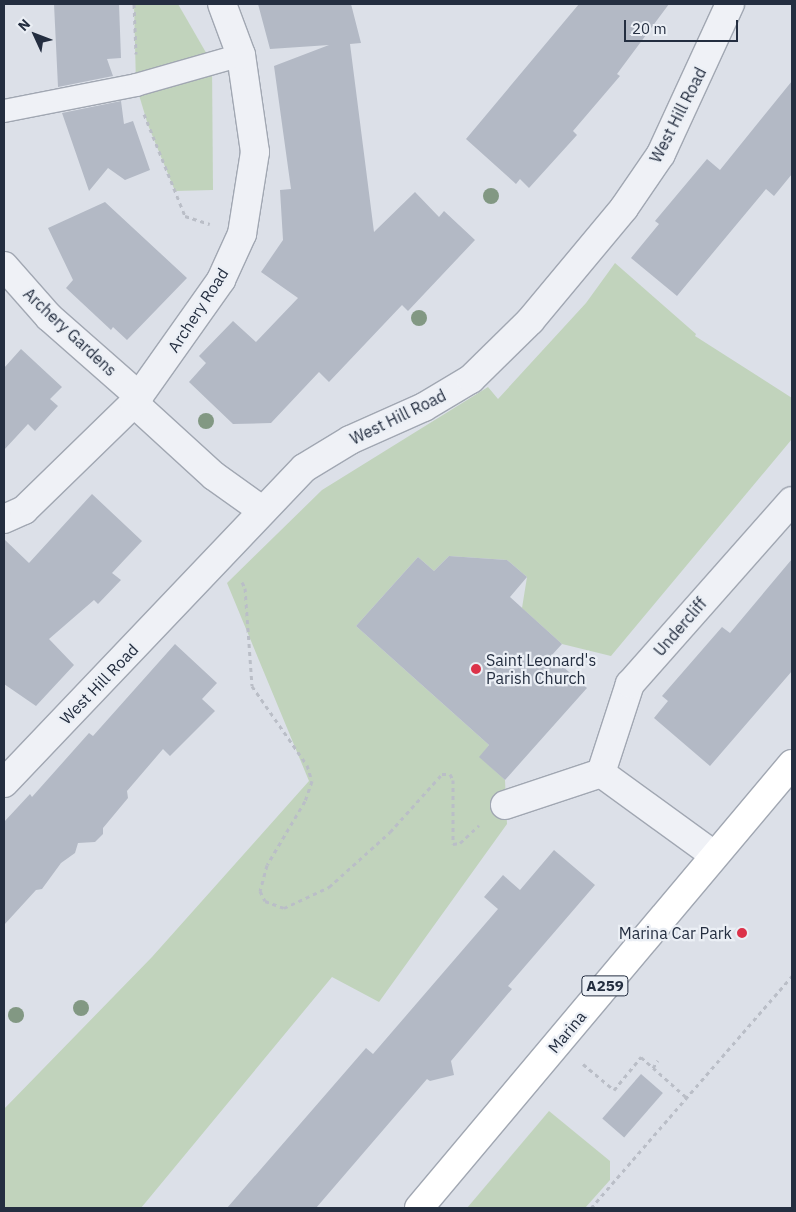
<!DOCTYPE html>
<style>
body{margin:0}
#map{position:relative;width:796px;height:1212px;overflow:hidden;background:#dce0e8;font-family:"IBM Plex Sans",sans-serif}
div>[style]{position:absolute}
.green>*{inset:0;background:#c1d3bc}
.building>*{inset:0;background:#b3b9c5;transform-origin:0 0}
.path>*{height:3px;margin-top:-1.5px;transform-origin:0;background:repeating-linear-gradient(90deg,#babec7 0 4px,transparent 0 8px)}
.roads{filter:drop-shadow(1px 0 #a1a7b2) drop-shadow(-1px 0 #a1a7b2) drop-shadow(0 1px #a1a7b2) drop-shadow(0 -1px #a1a7b2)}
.service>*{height:22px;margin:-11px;padding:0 11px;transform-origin:11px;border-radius:11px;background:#eff1f6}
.minor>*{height:28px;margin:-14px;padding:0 14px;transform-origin:14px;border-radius:14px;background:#eff1f6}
.trunk>*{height:28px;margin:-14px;padding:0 14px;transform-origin:14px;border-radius:14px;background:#fff}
.trees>*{width:16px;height:16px;margin:-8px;border-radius:50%;background:#829883}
.dots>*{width:14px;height:14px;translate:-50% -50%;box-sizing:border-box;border:2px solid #ebeff5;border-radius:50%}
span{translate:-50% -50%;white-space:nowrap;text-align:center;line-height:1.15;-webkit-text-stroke:4.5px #ebeff5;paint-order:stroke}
.shield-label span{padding:1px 4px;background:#ebeff5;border:1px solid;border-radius:4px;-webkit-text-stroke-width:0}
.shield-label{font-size:15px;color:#242e40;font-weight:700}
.street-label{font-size:16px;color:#242e40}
.poi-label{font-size:16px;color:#242e40}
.left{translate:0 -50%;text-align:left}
.right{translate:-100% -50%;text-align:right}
.frame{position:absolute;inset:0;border:5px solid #242e40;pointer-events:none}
.north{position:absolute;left:10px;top:10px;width:50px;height:50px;-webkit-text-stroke:4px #ebeff5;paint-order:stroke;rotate:313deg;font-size:14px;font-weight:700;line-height:20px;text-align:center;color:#242e40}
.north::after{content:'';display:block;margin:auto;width:18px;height:22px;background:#242e40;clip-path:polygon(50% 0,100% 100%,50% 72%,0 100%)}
.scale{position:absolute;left:624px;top:20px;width:114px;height:22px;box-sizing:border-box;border:2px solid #242e40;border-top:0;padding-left:6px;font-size:15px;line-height:18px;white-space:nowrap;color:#242e40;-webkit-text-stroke:4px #ebeff5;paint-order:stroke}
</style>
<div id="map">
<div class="green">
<div style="clip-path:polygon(134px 4px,178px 4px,212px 63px,213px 190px,175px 191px,148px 125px,136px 85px)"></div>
<div style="clip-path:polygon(615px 263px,696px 334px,695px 336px,792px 398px,792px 439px,611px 656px,562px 644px,522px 608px,527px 577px,507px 560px,449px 556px,434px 571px,418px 557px,356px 626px,489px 745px,480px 757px,505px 780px,507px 824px,379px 1002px,332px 977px,141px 1208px,4px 1208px,4px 1109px,152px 957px,309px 781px,227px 583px,322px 490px,488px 387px,498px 399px,586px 303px)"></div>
<div style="clip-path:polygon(549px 1111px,610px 1161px,610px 1180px,585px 1208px,467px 1208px)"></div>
</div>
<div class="building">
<div style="clip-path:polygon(54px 4px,119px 4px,121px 58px,107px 59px,113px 76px,58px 87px)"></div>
<div style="clip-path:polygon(258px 4px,351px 4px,361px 43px,350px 44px,374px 232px,415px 192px,439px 217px,444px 211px,475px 240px,408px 311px,402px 305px,329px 382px,319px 372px,271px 423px,233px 424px,189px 382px,206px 363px,199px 356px,233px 321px,256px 342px,298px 298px,261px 272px,283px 240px,280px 190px,291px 189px,274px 66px,329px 45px,270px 49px)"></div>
<div style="clip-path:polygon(579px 4px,669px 4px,617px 74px,620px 76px,573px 131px,577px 135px,529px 188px,520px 179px,516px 184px,466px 139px)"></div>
<div style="clip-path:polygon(792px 81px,792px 174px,774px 196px,766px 189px,677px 296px,631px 258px,659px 224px,655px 221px,707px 159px,720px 170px)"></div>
<div style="clip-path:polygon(121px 101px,124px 124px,133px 121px,150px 170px,125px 180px,108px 168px,89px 191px,62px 113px)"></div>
<div style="clip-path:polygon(105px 202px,187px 278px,127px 340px,113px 327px,111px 330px,66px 288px,73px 280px,48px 228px)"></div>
<div style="clip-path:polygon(21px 349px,62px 387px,50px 399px,58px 406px,46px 419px,35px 431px,28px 424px,4px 450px,4px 368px)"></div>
<div style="clip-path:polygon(92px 494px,142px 541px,112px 573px,121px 580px,98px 604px,94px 600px,49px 639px,74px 665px,36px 706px,4px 684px,4px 539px,29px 563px)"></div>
<div style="clip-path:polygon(449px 556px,507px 560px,527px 577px,510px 597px,562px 644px,551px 656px,587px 688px,505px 780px,479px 757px,489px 745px,356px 626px,418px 557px,434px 571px)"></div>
<div style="clip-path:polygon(792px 559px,792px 671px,710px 766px,654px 718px,668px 701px,662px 696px,722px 627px,730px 633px)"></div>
<div style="clip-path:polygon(175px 644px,217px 683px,202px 699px,215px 711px,170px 756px,163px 749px,127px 791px,128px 798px,103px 828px,103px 834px,95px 842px,78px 843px,75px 853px,61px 863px,42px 889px,36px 890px,4px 925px,4px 822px,30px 794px,32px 797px,89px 733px,93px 736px)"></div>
<div style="clip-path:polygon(554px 850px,595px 885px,508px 986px,512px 989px,451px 1061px,454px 1075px,430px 1081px,427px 1079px,316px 1208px,227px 1208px,366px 1048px,373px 1054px,498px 909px,484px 897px,503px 875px,520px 890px)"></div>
<div style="left:641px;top:1074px;width:29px;height:59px;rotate:41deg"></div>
</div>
<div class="path">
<div style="left:134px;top:4px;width:50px;rotate:87.7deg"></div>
<div style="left:144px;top:114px;width:110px;rotate:68.1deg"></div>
<div style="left:185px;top:216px;width:26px;rotate:18deg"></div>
<div style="left:242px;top:582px;width:7px;rotate:63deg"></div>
<div style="left:245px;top:588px;width:98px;rotate:85.9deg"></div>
<div style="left:252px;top:686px;width:96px;rotate:55.2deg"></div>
<div style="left:307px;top:765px;width:17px;rotate:73deg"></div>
<div style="left:312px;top:781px;width:21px;rotate:109deg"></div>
<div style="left:305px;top:801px;width:74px;rotate:120.7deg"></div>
<div style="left:267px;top:865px;width:27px;rotate:105deg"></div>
<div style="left:260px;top:891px;width:11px;rotate:63deg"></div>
<div style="left:265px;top:901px;width:20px;rotate:20deg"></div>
<div style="left:284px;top:908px;width:50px;rotate:-25deg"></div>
<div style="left:329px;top:887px;width:82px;rotate:-42deg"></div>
<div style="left:390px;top:832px;width:78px;rotate:-48.1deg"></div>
<div style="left:442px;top:774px;width:8px"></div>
<div style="left:450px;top:774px;width:7px;rotate:63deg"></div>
<div style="left:453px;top:780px;width:64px;rotate:90deg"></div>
<div style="left:453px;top:844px;width:7px;rotate:-8deg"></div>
<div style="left:460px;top:843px;width:26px;rotate:-43deg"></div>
<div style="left:583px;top:1064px;width:40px;rotate:40deg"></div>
<div style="left:614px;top:1090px;width:43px;rotate:-50.7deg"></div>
<div style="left:641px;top:1057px;width:62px;rotate:41.7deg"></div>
<div style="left:653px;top:1068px;width:9px;rotate:-58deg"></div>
<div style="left:591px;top:1208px;width:307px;rotate:-49.1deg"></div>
</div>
<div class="roads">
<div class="service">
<div style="left:4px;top:111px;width:135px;rotate:-11.1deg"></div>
<div style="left:136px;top:85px;width:109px;rotate:-15.9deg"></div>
</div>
<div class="minor">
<div style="left:4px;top:266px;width:68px;rotate:48.6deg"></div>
<div style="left:49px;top:317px;width:120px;rotate:41.3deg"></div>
<div style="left:134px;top:403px;width:108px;rotate:42.4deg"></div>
<div style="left:214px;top:476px;width:60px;rotate:35.5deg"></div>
<div style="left:4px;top:519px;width:22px;rotate:-24deg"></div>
<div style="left:24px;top:510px;width:153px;rotate:-44.2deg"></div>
<div style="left:134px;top:403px;width:151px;rotate:-54.7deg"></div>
<div style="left:221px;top:280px;width:51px;rotate:-65.5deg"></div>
<div style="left:242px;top:234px;width:83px;rotate:-81deg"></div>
<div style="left:255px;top:152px;width:98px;rotate:-98.2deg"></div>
<div style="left:241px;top:55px;width:54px;rotate:-110.4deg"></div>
<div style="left:601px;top:773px;width:94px;rotate:-72deg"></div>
<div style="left:630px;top:684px;width:244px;rotate:-48.5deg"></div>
<div style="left:4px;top:783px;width:435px;rotate:-46.4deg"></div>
<div style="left:304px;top:468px;width:54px;rotate:-31.3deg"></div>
<div style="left:350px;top:440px;width:81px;rotate:-24deg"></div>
<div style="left:424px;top:407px;width:55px;rotate:-30.8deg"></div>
<div style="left:471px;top:379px;width:83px;rotate:-44.5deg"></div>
<div style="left:530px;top:321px;width:147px;rotate:-50.2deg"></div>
<div style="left:624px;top:208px;width:65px;rotate:-55.6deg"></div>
<div style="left:661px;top:154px;width:165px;rotate:-65.3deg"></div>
<div style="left:505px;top:805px;width:101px;rotate:-18.4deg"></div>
<div style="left:601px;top:773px;width:140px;rotate:36deg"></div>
</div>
<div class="trunk">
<div style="left:419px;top:1208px;width:580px;rotate:-49.97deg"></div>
</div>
</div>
<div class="trees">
<div style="left:491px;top:196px"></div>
<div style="left:419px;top:318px"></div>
<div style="left:206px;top:421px"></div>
<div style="left:81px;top:1008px"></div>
<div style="left:16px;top:1015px"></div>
</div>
<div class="dots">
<div style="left:476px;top:669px;background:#dc3249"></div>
<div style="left:742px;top:933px;background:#dc3249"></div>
</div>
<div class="shield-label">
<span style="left:605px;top:986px">A259</span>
</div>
<div class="street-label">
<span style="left:678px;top:115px;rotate:-63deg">West Hill Road</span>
<span style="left:198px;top:310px;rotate:-57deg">Archery Road</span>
<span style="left:70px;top:332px;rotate:43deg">Archery Gardens</span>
<span style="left:398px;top:417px;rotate:-26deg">West Hill Road</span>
<span style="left:680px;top:627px;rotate:-49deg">Undercliff</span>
<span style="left:99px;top:684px;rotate:-46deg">West Hill Road</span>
<span style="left:567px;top:1032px;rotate:-50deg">Marina</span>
</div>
<div class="poi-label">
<span class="left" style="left:486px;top:669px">Saint Leonard's<br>Parish Church</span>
<span class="right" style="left:732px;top:933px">Marina Car Park</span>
</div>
<div class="frame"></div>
<div class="north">N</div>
<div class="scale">20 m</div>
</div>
